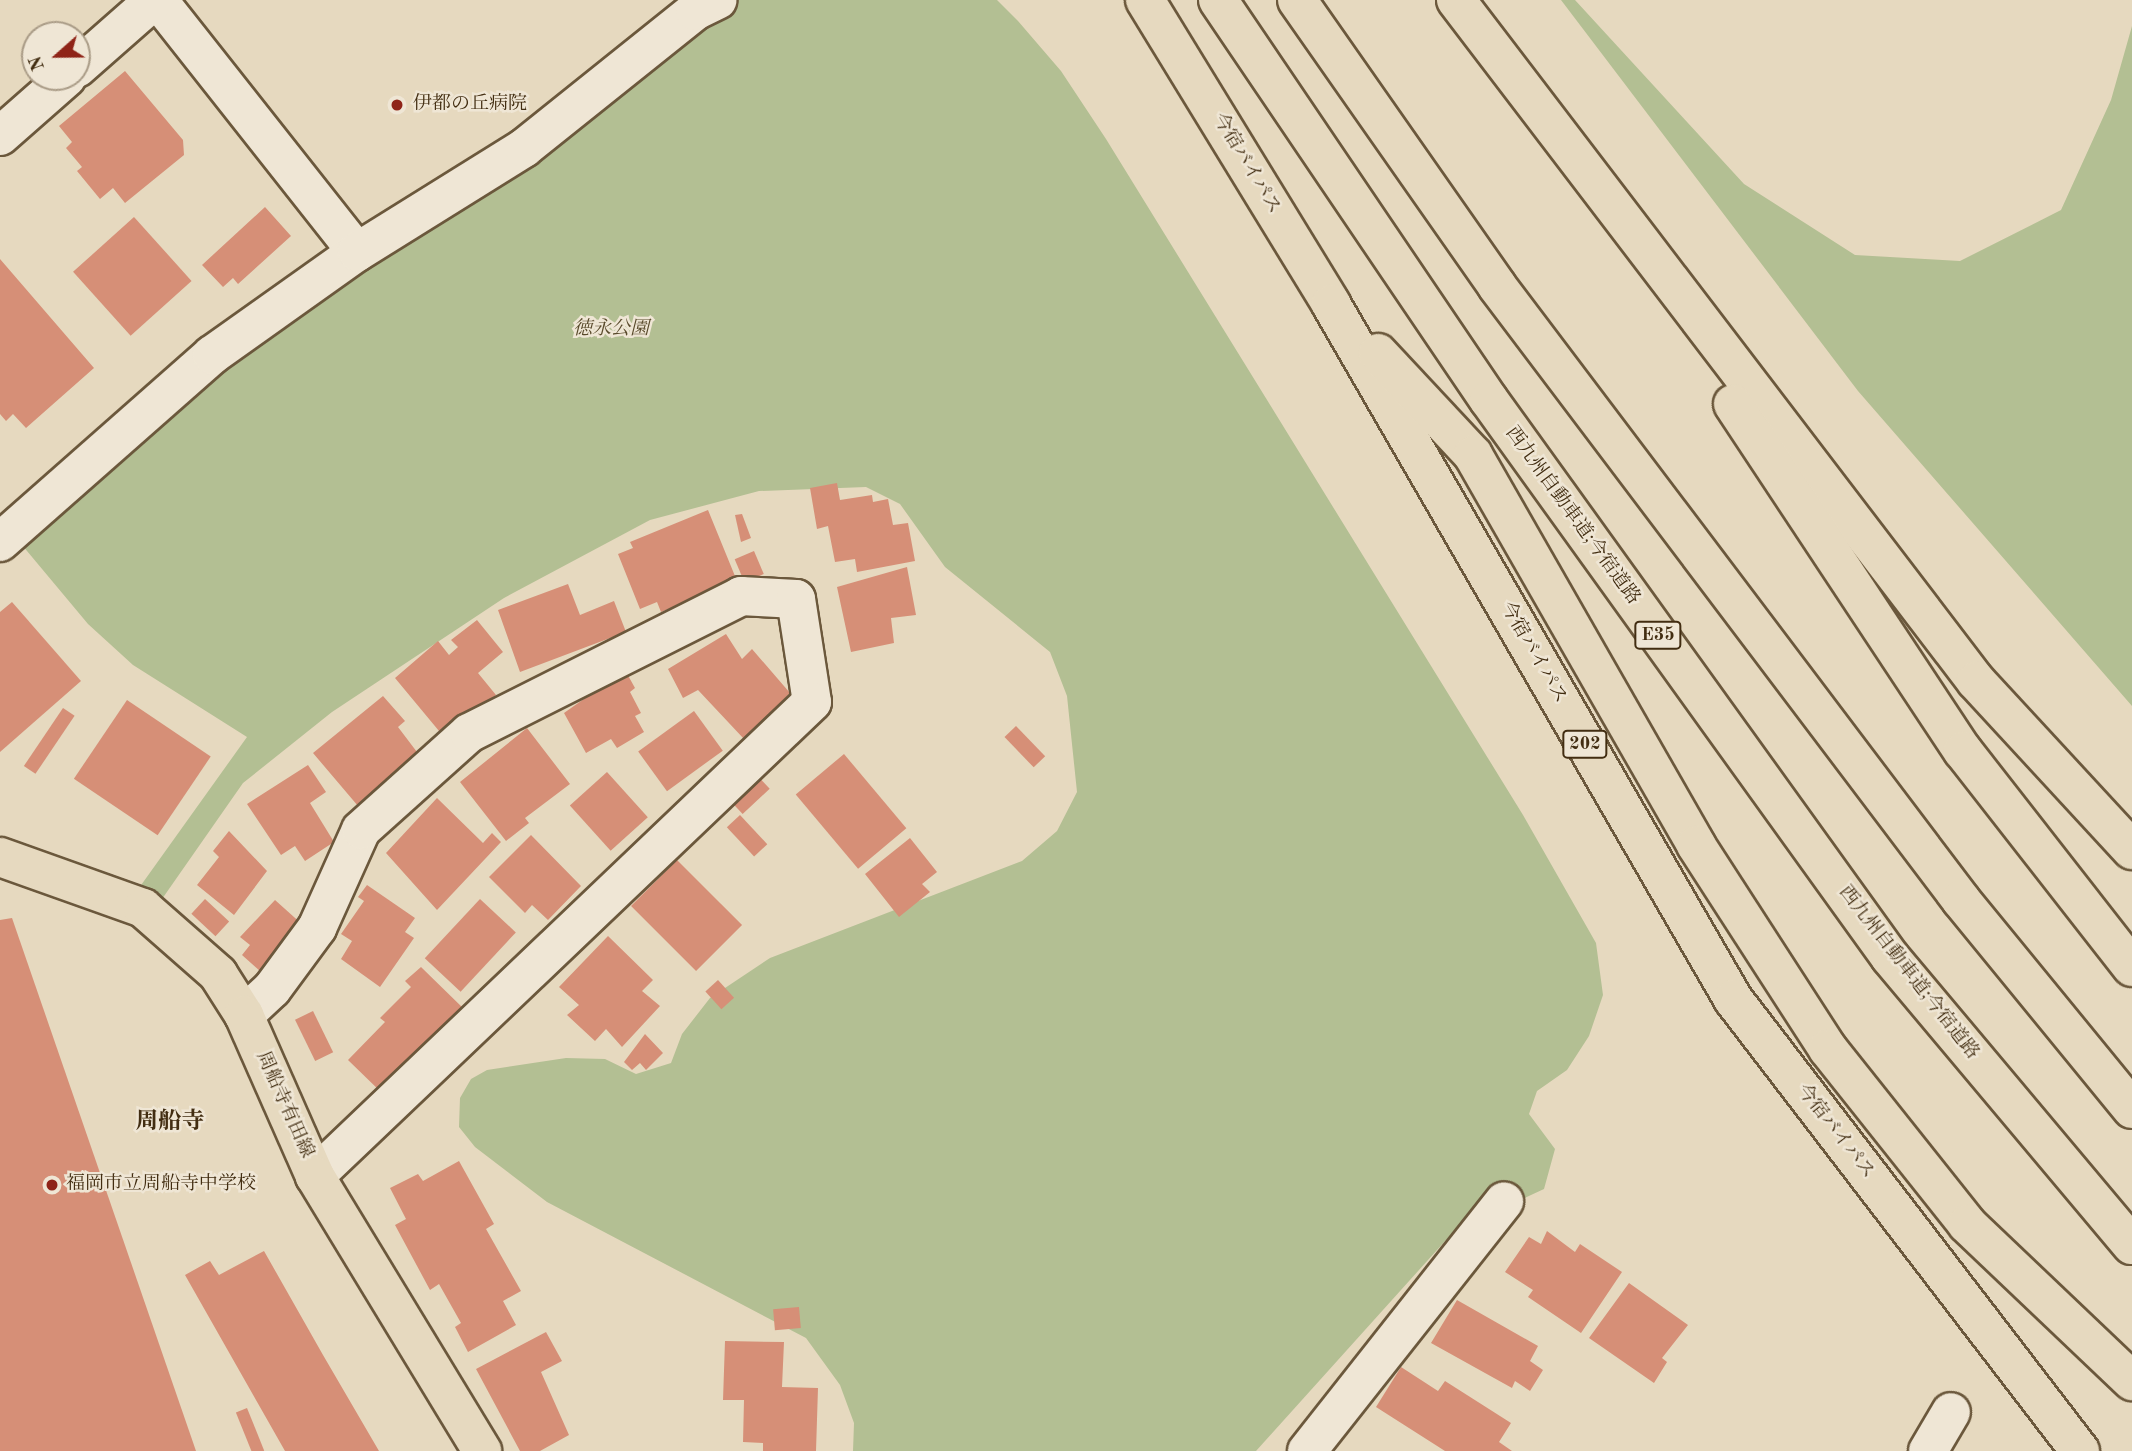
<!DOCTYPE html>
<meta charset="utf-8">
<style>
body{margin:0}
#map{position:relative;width:2132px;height:1451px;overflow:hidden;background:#e6d9bf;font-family:"Old Standard TT","Noto Serif JP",serif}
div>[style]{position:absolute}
.green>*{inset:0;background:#b3bf93}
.building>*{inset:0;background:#d68f77;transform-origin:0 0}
.roads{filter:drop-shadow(2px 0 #6b583c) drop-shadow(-2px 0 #6b583c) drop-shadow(0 2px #6b583c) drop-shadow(0 -2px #6b583c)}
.minor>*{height:38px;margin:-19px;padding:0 19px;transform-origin:19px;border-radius:19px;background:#efe6d5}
.major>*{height:38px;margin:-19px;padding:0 19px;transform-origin:19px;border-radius:19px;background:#e6d9bf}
.highway>*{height:38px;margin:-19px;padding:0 19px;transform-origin:19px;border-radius:19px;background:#e6d9bf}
.dots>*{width:19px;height:19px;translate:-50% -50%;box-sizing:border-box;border:4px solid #efe6d5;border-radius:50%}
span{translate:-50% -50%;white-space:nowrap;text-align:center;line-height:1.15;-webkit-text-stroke:5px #efe6d5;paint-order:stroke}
.shield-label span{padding:2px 5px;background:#efe6d5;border:2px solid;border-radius:5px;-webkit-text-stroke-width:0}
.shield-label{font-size:18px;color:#422d11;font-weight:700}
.poi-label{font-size:19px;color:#422d11}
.left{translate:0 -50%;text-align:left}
.street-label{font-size:19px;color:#422d11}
.park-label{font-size:19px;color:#594a2b;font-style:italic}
.quarter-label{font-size:23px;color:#422d11;font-weight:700}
.north{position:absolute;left:21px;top:21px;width:70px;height:70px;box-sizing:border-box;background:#efe6d5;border:2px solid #aa9c87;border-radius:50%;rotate:249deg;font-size:19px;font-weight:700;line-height:28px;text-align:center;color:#422d11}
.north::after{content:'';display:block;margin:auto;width:24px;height:32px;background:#8f2418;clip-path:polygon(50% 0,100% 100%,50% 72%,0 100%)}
</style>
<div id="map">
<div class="green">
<div style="clip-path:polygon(727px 0,997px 0,1018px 21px,1061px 71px,1106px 139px,1523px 815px,1596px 943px,1603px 995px,1589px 1036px,1567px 1070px,1537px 1091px,1529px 1114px,1555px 1149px,1544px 1189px,1455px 1230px,1256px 1451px,853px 1451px,854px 1423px,840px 1385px,806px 1338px,547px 1202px,475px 1147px,459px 1127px,460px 1098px,471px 1079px,487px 1070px,566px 1058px,605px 1059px,636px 1074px,671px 1063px,682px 1034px,710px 998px,770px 958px,1022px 861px,1057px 831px,1077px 792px,1067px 696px,1050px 652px,945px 567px,900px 504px,866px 487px,759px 491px,650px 520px,504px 598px,332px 712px,243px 783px,162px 899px,139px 888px,247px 737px,133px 665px,88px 624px,22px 545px,202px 386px,536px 152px)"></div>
<div style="clip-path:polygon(1561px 0,1575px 0,1744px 184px,1855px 255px,1960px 261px,2061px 210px,2111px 100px,2132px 26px,2132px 706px,1858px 391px)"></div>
</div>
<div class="building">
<div style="clip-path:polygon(125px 71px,183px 140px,184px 155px,125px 203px,113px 188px,100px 199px,77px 171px,82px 167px,66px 148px,72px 142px,59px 126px)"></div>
<div style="clip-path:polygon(265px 207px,291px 236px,238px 284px,233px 278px,223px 287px,202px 265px)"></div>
<div style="left:134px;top:217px;width:86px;height:82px;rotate:48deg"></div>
<div style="clip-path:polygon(0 259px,94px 368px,26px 428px,13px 414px,6px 421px,0 414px)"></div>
<div style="clip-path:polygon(837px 483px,840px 500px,872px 495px,873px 502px,888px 499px,893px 525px,908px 523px,915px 561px,857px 572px,855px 559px,835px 562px,828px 526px,817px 529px,810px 488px)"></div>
<div style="clip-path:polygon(708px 510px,737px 581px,661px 612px,657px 602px,640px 609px,618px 554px,633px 548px,630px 542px)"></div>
<div style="clip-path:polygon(742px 514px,751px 538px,741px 542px,735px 515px)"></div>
<div style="left:754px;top:551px;width:25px;height:21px;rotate:67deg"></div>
<div style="clip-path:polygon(907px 567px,916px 615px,891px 618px,894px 643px,851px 652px,837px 587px)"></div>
<div style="clip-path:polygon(568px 584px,580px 615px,614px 601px,626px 632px,520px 672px,498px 610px)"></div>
<div style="clip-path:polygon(12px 602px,81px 681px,0 752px,0 612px)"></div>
<div style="clip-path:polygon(477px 620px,503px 652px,478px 673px,496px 695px,444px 737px,395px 678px,438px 641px,449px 655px,458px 647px,451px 640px)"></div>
<div style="clip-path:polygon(726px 634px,742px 659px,752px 649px,790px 693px,744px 739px,698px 690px,683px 698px,668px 669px)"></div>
<div style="clip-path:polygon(625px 670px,635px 688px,630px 692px,641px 713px,635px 716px,644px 732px,617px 748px,611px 739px,586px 753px,564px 713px)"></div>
<div style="clip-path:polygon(383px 696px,405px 721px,398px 727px,420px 756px,358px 806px,313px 753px)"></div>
<div style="left:127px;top:700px;width:101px;height:95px;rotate:34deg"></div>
<div style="left:63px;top:708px;width:14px;height:70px;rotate:34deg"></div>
<div style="left:694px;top:711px;width:49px;height:69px;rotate:54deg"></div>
<div style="left:1016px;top:726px;width:42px;height:16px;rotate:46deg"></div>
<div style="clip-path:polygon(527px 728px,570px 784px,525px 818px,529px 823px,506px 841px,460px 782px)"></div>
<div style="left:844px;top:754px;width:97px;height:63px;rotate:50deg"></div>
<div style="clip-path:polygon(308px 765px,326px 792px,310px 803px,334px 842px,305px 861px,295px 846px,281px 855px,247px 804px)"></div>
<div style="left:607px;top:772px;width:61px;height:50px;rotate:48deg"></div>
<div style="left:754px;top:772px;width:23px;height:37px;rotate:47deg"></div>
<div style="clip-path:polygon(437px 798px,483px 843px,492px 833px,501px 842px,437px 910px,386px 853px)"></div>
<div style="left:740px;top:815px;width:40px;height:18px;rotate:47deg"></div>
<div style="clip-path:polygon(229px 831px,267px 871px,234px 915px,197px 885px,219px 857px,213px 851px)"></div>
<div style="clip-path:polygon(531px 835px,581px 886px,548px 920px,532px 905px,525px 913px,489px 877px)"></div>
<div style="clip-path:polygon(910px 838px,937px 872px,922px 884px,930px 892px,899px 917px,865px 874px)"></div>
<div style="left:677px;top:860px;width:92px;height:65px;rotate:45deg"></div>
<div style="clip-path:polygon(367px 885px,415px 918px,405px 932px,414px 938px,380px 987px,341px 959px,352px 941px,341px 934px,364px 901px,358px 897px)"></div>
<div style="left:205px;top:899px;width:33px;height:20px;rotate:43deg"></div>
<div style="left:480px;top:899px;width:49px;height:81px;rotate:43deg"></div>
<div style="clip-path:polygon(275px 900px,304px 926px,260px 971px,242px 955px,250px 945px,240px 937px)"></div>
<div style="clip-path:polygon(12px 918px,196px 1451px,0 1451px,0 920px)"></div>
<div style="clip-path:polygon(608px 936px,653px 980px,642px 991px,660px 1006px,622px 1047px,606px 1029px,595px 1041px,567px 1015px,579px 1005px,559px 987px)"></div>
<div style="clip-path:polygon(421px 967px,465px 1010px,383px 1094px,348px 1060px,385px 1022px,380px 1018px,411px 987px,405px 981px)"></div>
<div style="left:718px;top:980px;width:24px;height:17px;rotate:48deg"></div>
<div style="left:313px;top:1011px;width:46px;height:20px;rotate:64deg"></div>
<div style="clip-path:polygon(645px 1034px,663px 1053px,646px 1070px,640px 1063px,632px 1070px,624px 1062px)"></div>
<div style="clip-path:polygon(459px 1161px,494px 1224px,486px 1229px,521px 1291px,503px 1301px,516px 1325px,468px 1352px,455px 1327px,461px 1323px,439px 1284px,430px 1290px,395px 1225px,406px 1219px,390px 1188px,418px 1174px,423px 1181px)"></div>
<div style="clip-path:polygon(1547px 1231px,1575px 1252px,1580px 1244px,1622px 1272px,1581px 1333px,1528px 1297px,1533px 1290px,1505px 1272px,1529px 1237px,1541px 1244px)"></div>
<div style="clip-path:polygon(264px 1251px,323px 1355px,379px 1451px,285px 1451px,185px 1275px,210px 1261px,219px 1275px)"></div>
<div style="clip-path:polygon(1629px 1283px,1688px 1325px,1662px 1358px,1667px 1362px,1654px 1383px,1589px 1338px)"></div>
<div style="clip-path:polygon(1457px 1300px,1538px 1346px,1530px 1361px,1543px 1370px,1530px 1391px,1515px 1381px,1512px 1388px,1431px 1343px)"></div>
<div style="left:799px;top:1307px;width:21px;height:26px;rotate:85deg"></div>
<div style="clip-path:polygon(546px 1332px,562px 1361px,541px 1372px,569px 1435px,540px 1451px,520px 1451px,476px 1369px)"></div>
<div style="clip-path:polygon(725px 1341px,784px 1342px,782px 1387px,818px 1388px,816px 1451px,763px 1451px,763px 1443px,743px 1442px,744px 1400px,723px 1400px)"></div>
<div style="clip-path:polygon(1401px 1367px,1438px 1391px,1445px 1381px,1511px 1423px,1499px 1442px,1512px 1451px,1445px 1451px,1376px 1407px)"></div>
<div style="left:247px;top:1408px;width:46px;height:12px;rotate:68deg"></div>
</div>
<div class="roads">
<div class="minor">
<div style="left:158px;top:0;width:321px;rotate:51.7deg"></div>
<div style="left:77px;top:68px;width:103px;rotate:-41.4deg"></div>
<div style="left:0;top:136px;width:89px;rotate:-41.4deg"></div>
<div style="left:0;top:542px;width:283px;rotate:-41.4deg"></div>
<div style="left:212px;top:355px;width:178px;rotate:-35.4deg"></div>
<div style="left:357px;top:252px;width:197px;rotate:-31.9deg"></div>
<div style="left:524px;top:148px;width:219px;rotate:-38.7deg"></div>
<div style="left:695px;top:11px;width:25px;rotate:-26deg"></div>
<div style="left:244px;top:1015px;width:38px;rotate:-43deg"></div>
<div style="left:272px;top:989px;width:76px;rotate:-53.6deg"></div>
<div style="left:317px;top:928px;width:107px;rotate:-65.8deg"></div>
<div style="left:361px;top:830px;width:145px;rotate:-41.9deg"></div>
<div style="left:469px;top:733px;width:305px;rotate:-26.7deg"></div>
<div style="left:741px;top:596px;width:55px;rotate:3.1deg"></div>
<div style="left:796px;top:599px;width:104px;rotate:81.2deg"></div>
<div style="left:812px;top:702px;width:687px;rotate:136.36deg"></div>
<div style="left:1307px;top:1451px;width:318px;rotate:-51.7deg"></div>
<div style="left:1928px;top:1451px;width:45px;rotate:-59.5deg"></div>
</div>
<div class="major">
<div style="left:0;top:857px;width:152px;rotate:19.6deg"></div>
<div style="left:143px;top:908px;width:100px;rotate:41.3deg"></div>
<div style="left:218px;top:974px;width:49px;rotate:57.6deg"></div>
<div style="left:244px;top:1015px;width:176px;rotate:66.2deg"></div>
<div style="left:315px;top:1176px;width:322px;rotate:58.7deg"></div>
</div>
<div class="highway">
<div style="left:1145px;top:0;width:356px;rotate:58.5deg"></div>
<div style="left:1331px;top:304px;width:803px;rotate:59.95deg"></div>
<div style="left:1733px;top:999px;width:570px;rotate:52.49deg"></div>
<div style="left:1218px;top:0;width:483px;rotate:55.9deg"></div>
<div style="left:1489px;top:400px;width:686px;rotate:54.25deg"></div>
<div style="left:1890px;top:957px;width:376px;rotate:50deg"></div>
<div style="left:1297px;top:0;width:349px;rotate:55deg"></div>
<div style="left:1497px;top:286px;width:770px;rotate:52.92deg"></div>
<div style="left:1961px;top:900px;width:270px;rotate:50.7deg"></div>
<div style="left:1456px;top:0;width:857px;rotate:52.64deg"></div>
<div style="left:1976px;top:681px;width:230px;rotate:47.3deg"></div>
<div style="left:1378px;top:353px;width:139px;rotate:47deg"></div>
<div style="left:1473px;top:455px;width:449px;rotate:60.2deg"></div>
<div style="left:1696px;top:845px;width:243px;rotate:57.1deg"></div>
<div style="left:1828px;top:1049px;width:223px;rotate:51.5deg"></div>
<div style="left:1967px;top:1224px;width:228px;rotate:43.6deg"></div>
<div style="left:1733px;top:404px;width:416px;rotate:56.5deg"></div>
<div style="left:1963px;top:751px;width:274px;rotate:52deg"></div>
</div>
</div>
<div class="dots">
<div style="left:397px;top:105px;background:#8f2418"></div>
<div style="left:52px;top:1185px;background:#8f2418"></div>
</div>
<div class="shield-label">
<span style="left:1658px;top:635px">E35</span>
<span style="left:1585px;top:744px">202</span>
</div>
<div class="poi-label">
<span class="left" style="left:413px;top:105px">伊都の丘病院</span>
<span class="left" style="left:66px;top:1185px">福岡市立周船寺中学校</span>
</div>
<div class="street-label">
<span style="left:1246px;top:164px;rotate:59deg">今宿バイパス</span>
<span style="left:1572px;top:516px;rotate:54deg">西九州自動車道;今宿道路</span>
<span style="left:1533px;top:653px;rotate:60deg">今宿バイパス</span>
<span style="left:1908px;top:973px;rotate:52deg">西九州自動車道;今宿道路</span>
<span style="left:284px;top:1105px;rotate:66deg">周船寺有田線</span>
<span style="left:1835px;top:1132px;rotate:52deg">今宿バイパス</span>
</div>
<div class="park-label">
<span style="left:611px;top:330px">徳永公園</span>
</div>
<div class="quarter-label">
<span style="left:170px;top:1122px">周船寺</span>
</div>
<div class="north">N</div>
</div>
